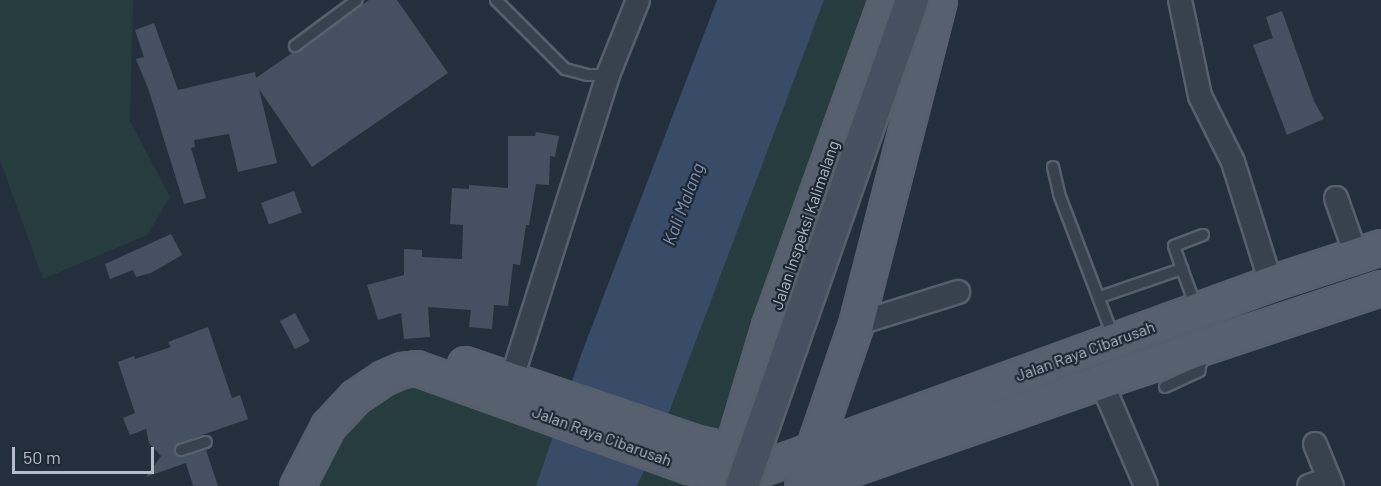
<!DOCTYPE html>
<style>
body{margin:0}
#map{position:relative;width:1381px;height:486px;overflow:hidden;background:#242f3e;font-family:Barlow,sans-serif}
div>[style]{position:absolute}
.green>*{inset:0;background:#263c3f}
.water>*{inset:0;background:#394c67}
.building>*{inset:0;background:#455162;transform-origin:0 0}
.roads{filter:drop-shadow(2px 0 #565f6c) drop-shadow(-2px 0 #565f6c) drop-shadow(0 2px #565f6c) drop-shadow(0 -2px #565f6c)}
.lane>*{height:10px;margin:-5px;padding:0 5px;transform-origin:5px;border-radius:5px;background:#38414e}
.street>*{height:22px;margin:-11px;padding:0 11px;transform-origin:11px;border-radius:11px;background:#38414e}
.primary>*{height:33px;margin:-16.5px;padding:0 16.5px;transform-origin:16.5px;border-radius:16.5px;background:#56606e}
.bridges{filter:drop-shadow(2px 0 #565f6c) drop-shadow(-2px 0 #565f6c) drop-shadow(0 2px #565f6c) drop-shadow(0 -2px #565f6c)}
.secondary-bridge>*{height:32px;margin:-16px;padding:0 16px;transform-origin:16px;border-radius:16px;background:#465061}
span{translate:-50% -50%;white-space:nowrap;text-align:center;line-height:1.15;-webkit-text-stroke:4.5px #1d2633;paint-order:stroke}
.street-label{font-size:16px;color:#b4bcc9}
.water-label{font-size:18px;color:#7c92b1;font-style:italic}
.scale{position:absolute;left:12px;top:447px;width:142px;height:27px;box-sizing:border-box;border:3px solid #b4bcc9;border-top:0;padding-left:8px;font-size:18px;line-height:21px;white-space:nowrap;color:#b4bcc9;-webkit-text-stroke:4px #1d2633;paint-order:stroke}
</style>
<div id="map">
<div class="green">
<div style="clip-path:polygon(0 0,133px 0,130px 121px,170px 197px,147px 235px,43px 279px,0 160px)"></div>
<div style="clip-path:polygon(824px 0,887px 0,718px 486px,298px 486px,383px 378px,659px 429px)"></div>
</div>
<div class="water">
<div style="clip-path:polygon(717px 0,824px 0,662px 431px,637px 486px,536px 486px,581px 355px)"></div>
</div>
<div class="building">
<div style="clip-path:polygon(369px 0,397px 0,448px 73px,312px 167px,259px 89px,277px 163px,238px 172px,229px 134px,194px 140px,195px 147px,191px 148px,206px 198px,184px 204px,149px 91px,136px 59px,144px 57px,135px 30px,154px 23px,178px 90px,255px 72px,256px 78px,292px 53px,299px 52px)"></div>
<div style="clip-path:polygon(1282px 11px,1314px 101px,1324px 119px,1287px 135px,1253px 45px,1273px 38px,1266px 17px)"></div>
<div style="clip-path:polygon(536px 132px,559px 136px,555px 157px,550px 156px,549px 185px,536px 184px,529px 225px,526px 225px,520px 265px,513px 264px,508px 306px,494px 305px,492px 329px,469px 327px,471px 310px,428px 307px,430px 337px,404px 339px,401px 313px,378px 320px,367px 285px,404px 275px,404px 249px,422px 250px,422px 257px,462px 259px,463px 225px,450px 224px,452px 188px,469px 189px,469px 185px,508px 188px,508px 136px,535px 136px)"></div>
<div style="left:294px;top:191px;width:23px;height:35px;rotate:70deg"></div>
<div style="clip-path:polygon(171px 234px,182px 255px,151px 273px,136px 277px,133px 270px,110px 279px,105px 264px)"></div>
<div style="left:295px;top:313px;width:32px;height:17px;rotate:62deg"></div>
<div style="clip-path:polygon(208px 327px,232px 398px,240px 395px,248px 419px,179px 443px,174px 448px,174px 453px,180px 457px,206px 450px,218px 486px,193px 486px,186px 463px,146px 477px,161px 456px,149px 443px,146px 429px,130px 435px,123px 418px,135px 413px,118px 362px,134px 356px,135px 359px,171px 347px,168px 342px)"></div>
</div>
<div class="roads">
<div class="lane">
<div style="left:496px;top:0;width:98px;rotate:45deg"></div>
<div style="left:565px;top:69px;width:23px;rotate:15deg"></div>
<div style="left:587px;top:75px;width:21px"></div>
<div style="left:295px;top:46px;width:77px;rotate:-36.6deg"></div>
<div style="left:1053px;top:167px;width:28px;rotate:77deg"></div>
<div style="left:1059px;top:194px;width:152px;rotate:69.2deg"></div>
<div style="left:1182px;top:269px;width:40px;rotate:69.8deg"></div>
<div style="left:1100px;top:297px;width:87px;rotate:-18.9deg"></div>
<div style="left:1182px;top:269px;width:24px;rotate:-109deg"></div>
<div style="left:1174px;top:246px;width:31px;rotate:-21deg"></div>
<div style="left:1165px;top:387px;width:38px;rotate:-25deg"></div>
<div style="left:1199px;top:371px;width:20px;rotate:-75deg"></div>
<div style="left:181px;top:450px;width:26px;rotate:-18deg"></div>
</div>
<div class="street">
<div style="left:1180px;top:0;width:98px;rotate:78.2deg"></div>
<div style="left:1200px;top:96px;width:74px;rotate:63.4deg"></div>
<div style="left:1233px;top:162px;width:127px;rotate:72.6deg"></div>
<div style="left:1336px;top:198px;width:60px;rotate:70.7deg"></div>
<div style="left:856px;top:324px;width:107px;rotate:-17.4deg"></div>
<div style="left:512px;top:378px;width:318px;rotate:-72.4deg"></div>
<div style="left:608px;top:75px;width:81px;rotate:-68.2deg"></div>
<div style="left:1101px;top:381px;width:114px;rotate:66.8deg"></div>
<div style="left:1315px;top:444px;width:45px;rotate:68deg"></div>
<div style="left:1309px;top:486px;width:21px;rotate:-19deg"></div>
</div>
<div class="primary">
<div style="left:465px;top:364px;width:245px;rotate:18.8deg"></div>
<div style="left:697px;top:443px;width:57px;rotate:12.1deg"></div>
<div style="left:813px;top:449px;width:132px;rotate:-71deg"></div>
<div style="left:856px;top:324px;width:334px;rotate:-75.6deg"></div>
<div style="left:731px;top:452px;width:133px;rotate:-73.3deg"></div>
<div style="left:769px;top:325px;width:345px;rotate:-70.2deg"></div>
<div style="left:297px;top:486px;width:68px;rotate:-62.7deg"></div>
<div style="left:328px;top:426px;width:40px;rotate:-47deg"></div>
<div style="left:355px;top:397px;width:34px;rotate:-34deg"></div>
<div style="left:383px;top:378px;width:21px;rotate:-23deg"></div>
<div style="left:402px;top:370px;width:14px;rotate:-8deg"></div>
<div style="left:416px;top:368px;width:289px;rotate:19.8deg"></div>
<div style="left:688px;top:466px;width:46px;rotate:11.3deg"></div>
<div style="left:733px;top:475px;width:28px;rotate:-13deg"></div>
<div style="left:760px;top:469px;width:544px;rotate:-20deg"></div>
<div style="left:1271px;top:283px;width:116px;rotate:-18.1deg"></div>
<div style="left:802px;top:486px;width:317px;rotate:-19.3deg"></div>
<div style="left:1101px;top:381px;width:295px;rotate:-18.4deg"></div>
</div>
</div>
<div class="bridges">
<div class="secondary-bridge">
<div style="left:742px;top:486px;width:515px;rotate:-70.72deg"></div>
</div>
</div>
<div class="street-label">
<span style="left:805px;top:225px;rotate:-71deg">Jalan Inspeksi Kalimalang</span>
<span style="left:1085px;top:351px;rotate:-20deg">Jalan Raya Cibarusah</span>
<span style="left:602px;top:436px;rotate:20deg">Jalan Raya Cibarusah</span>
</div>
<div class="water-label">
<span style="left:683px;top:204px;rotate:-69deg">Kali Malang</span>
</div>
<div class="scale">50 m</div>
</div>
